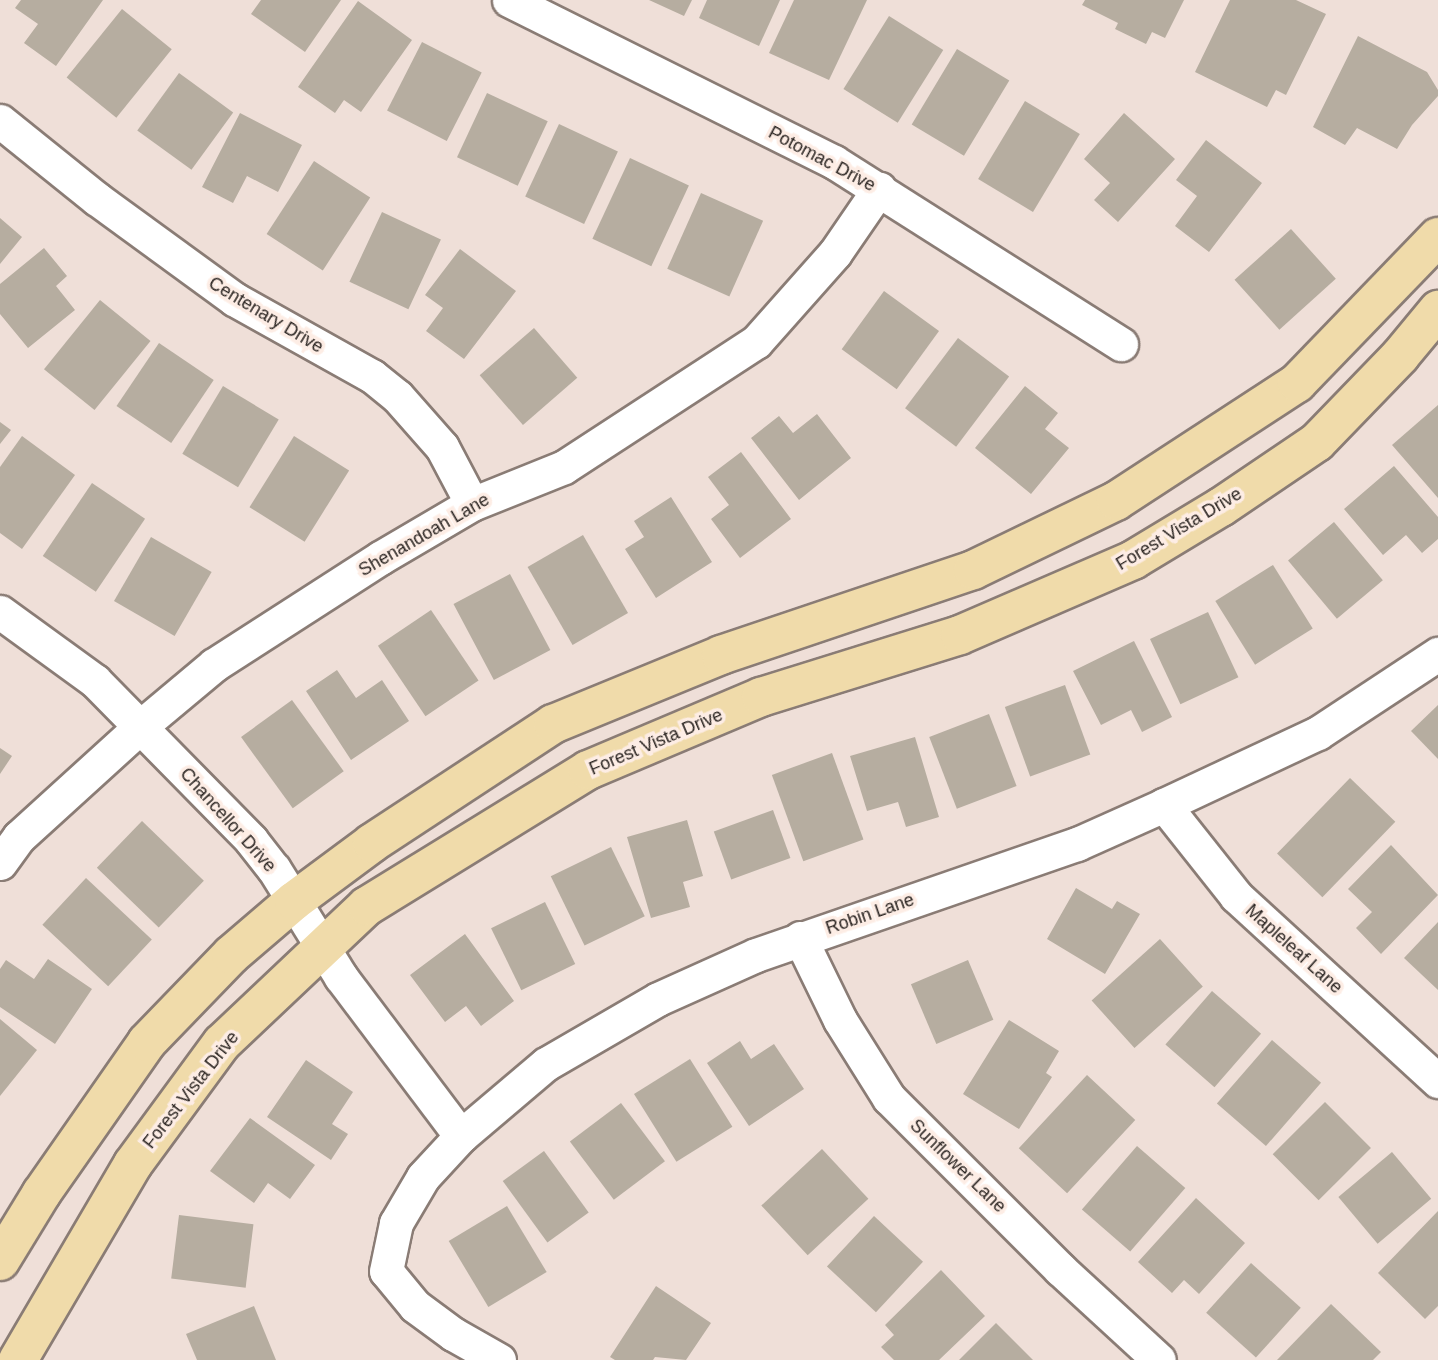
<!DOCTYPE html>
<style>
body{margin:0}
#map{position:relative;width:1438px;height:1360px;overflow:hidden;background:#efdfd8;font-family:Helvetica,sans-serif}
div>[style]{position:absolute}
.building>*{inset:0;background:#b6ada0;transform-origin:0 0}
.roads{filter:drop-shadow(2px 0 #8a7c75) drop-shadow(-2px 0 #8a7c75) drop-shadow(0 2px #8a7c75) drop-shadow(0 -2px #8a7c75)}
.minor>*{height:33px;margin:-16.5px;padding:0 16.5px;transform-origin:16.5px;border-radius:16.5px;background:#fff}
.major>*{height:38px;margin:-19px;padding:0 19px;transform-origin:19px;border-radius:19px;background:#f0dbaa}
span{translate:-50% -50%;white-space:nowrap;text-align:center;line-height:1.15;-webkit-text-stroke:7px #fdede5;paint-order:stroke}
.street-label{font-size:18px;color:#2a2421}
</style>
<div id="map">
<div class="building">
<div style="clip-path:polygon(21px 0,103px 0,56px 66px,24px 43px,38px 24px,15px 8px)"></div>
<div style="clip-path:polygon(261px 0,341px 0,305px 52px,251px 14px)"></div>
<div style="clip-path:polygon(649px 0,692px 0,684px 16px)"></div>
<div style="clip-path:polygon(707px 0,780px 0,759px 46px,699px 18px)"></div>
<div style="clip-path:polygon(794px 0,867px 0,829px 80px,769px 53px)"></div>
<div style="clip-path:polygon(1085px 0,1184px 0,1165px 38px,1152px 32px,1146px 44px,1115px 29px,1118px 23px,1082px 5px)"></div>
<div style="clip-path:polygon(1230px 0,1296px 0,1326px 14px,1286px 95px,1276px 90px,1267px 107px,1195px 72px)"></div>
<div style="clip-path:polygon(358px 1px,412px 40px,361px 112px,344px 100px,335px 113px,298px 87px)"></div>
<div style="left:122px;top:9px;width:64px;height:88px;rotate:39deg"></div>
<div style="left:889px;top:16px;width:64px;height:86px;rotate:32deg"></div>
<div style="clip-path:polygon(1358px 36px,1427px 72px,1438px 90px,1438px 96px,1412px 125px,1397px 149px,1357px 128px,1345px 145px,1313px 127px)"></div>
<div style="left:422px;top:42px;width:67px;height:77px;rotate:27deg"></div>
<div style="left:957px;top:49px;width:61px;height:88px;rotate:31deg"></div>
<div style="left:179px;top:73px;width:67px;height:71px;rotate:36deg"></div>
<div style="left:487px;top:93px;width:67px;height:71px;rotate:25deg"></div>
<div style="left:1025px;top:101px;width:64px;height:91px;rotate:31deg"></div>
<div style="clip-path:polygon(240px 113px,302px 145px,278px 192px,247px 176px,233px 203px,202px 187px)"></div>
<div style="clip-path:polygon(1124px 113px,1175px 159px,1118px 222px,1094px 200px,1110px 183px,1084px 159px)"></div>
<div style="left:559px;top:124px;width:65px;height:80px;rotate:25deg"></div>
<div style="clip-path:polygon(1206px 140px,1262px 183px,1209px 252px,1175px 226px,1197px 196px,1176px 180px)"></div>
<div style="left:630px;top:158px;width:65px;height:89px;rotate:25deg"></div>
<div style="left:314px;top:161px;width:67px;height:87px;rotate:33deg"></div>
<div style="left:701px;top:193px;width:68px;height:83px;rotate:24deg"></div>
<div style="left:382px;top:212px;width:65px;height:77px;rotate:25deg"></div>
<div style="clip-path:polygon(0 218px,22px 237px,0 264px)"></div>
<div style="left:1291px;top:229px;width:67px;height:76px;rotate:48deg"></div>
<div style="clip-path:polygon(44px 248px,67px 276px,56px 286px,75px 310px,28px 348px,0 314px,0 284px)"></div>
<div style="clip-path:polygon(460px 249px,516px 291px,464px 359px,426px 331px,443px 308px,425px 295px)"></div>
<div style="left:884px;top:291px;width:68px;height:72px;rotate:36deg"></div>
<div style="left:100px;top:300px;width:65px;height:89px;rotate:39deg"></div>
<div style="left:534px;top:328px;width:66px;height:72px;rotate:49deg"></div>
<div style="left:958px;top:338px;width:64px;height:88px;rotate:37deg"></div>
<div style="left:159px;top:343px;width:66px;height:76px;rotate:34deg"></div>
<div style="left:223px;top:386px;width:65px;height:79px;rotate:31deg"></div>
<div style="clip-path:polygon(1025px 386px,1058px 413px,1045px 429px,1069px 448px,1031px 494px,975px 448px)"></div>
<div style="clip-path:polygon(1438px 405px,1438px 498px,1392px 445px)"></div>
<div style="clip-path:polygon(817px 414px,851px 458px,799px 500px,751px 438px,779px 416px,793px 433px)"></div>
<div style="clip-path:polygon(0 422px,11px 430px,0 444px)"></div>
<div style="clip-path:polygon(22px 436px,75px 475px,22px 549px,0 533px,0 467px)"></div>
<div style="left:294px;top:436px;width:65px;height:84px;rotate:32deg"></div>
<div style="clip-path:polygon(741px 452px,791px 519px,740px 558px,711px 519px,729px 505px,708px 477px)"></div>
<div style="clip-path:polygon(1394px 466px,1438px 517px,1438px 539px,1422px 553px,1406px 535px,1383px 555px,1344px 509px)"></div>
<div style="left:92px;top:483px;width:64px;height:88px;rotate:34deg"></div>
<div style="clip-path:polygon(671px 497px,712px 562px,656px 598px,625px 549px,644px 537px,634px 521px)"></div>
<div style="left:1334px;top:522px;width:76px;height:60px;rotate:50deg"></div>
<div style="left:583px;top:535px;width:90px;height:64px;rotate:60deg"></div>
<div style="left:151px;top:537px;width:70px;height:74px;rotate:30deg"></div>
<div style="left:1273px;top:565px;width:75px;height:68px;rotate:58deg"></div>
<div style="left:510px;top:574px;width:86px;height:64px;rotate:62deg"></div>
<div style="left:431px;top:610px;width:85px;height:64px;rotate:56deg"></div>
<div style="left:1208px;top:612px;width:72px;height:64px;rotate:65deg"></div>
<div style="clip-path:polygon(1134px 641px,1172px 717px,1142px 732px,1131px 710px,1101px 725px,1073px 671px)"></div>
<div style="clip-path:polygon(337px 670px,356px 698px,382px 680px,409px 721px,351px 760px,306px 691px)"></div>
<div style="left:1065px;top:685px;width:74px;height:64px;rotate:70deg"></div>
<div style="left:292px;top:700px;width:88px;height:63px;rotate:54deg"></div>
<div style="clip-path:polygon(1438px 705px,1438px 759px,1411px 731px)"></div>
<div style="left:989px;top:714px;width:77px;height:64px;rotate:69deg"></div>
<div style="clip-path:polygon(915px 737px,939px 817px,906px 827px,898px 802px,867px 811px,850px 756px)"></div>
<div style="clip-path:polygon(0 748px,12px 756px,0 774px)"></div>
<div style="left:832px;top:753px;width:92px;height:64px;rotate:70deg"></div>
<div style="left:1350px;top:778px;width:63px;height:105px;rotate:44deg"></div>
<div style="left:773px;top:810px;width:51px;height:63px;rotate:70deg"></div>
<div style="clip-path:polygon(687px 820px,703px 876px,683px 882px,690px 907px,651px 918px,627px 837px)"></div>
<div style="left:142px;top:821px;width:86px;height:65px;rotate:44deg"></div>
<div style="clip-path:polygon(1391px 845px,1438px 895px,1381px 954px,1356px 928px,1372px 912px,1348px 889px)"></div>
<div style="left:611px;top:847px;width:77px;height:67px;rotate:64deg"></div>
<div style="left:86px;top:878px;width:90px;height:64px;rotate:43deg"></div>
<div style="clip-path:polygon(1076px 888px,1112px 909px,1117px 901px,1140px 914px,1105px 974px,1047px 939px)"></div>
<div style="left:545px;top:902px;width:69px;height:60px;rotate:64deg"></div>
<div style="clip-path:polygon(1438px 922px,1438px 990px,1404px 958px)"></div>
<div style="clip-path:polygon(465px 934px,514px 1001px,481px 1026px,466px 1006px,445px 1022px,410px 975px)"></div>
<div style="left:1160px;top:939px;width:64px;height:92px;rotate:48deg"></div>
<div style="clip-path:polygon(48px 959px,92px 989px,55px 1044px,0 1007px,0 969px,6px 960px,34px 979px)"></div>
<div style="left:968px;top:960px;width:65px;height:62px;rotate:67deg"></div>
<div style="left:1212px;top:991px;width:65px;height:71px;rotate:41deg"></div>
<div style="clip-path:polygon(0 1019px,37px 1050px,0 1096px)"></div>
<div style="clip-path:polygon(1009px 1020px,1059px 1051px,1046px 1073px,1052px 1077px,1019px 1129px,963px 1094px)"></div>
<div style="left:1272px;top:1040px;width:65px;height:84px;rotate:41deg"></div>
<div style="clip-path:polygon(740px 1041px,751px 1059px,774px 1044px,804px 1089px,749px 1126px,707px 1063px)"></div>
<div style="left:690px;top:1059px;width:80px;height:66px;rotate:58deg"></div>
<div style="clip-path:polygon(306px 1060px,353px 1092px,332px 1124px,348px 1134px,331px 1160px,267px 1117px)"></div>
<div style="left:1087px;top:1075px;width:66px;height:100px;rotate:43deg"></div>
<div style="left:1325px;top:1102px;width:65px;height:74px;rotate:45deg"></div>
<div style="left:621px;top:1103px;width:73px;height:64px;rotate:53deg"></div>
<div style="clip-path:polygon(250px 1118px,315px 1165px,290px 1199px,268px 1183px,254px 1203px,210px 1171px)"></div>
<div style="left:1137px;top:1146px;width:64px;height:84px;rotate:41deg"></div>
<div style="left:822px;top:1149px;width:68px;height:83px;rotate:47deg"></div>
<div style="left:544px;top:1151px;width:76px;height:51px;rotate:54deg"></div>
<div style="left:1392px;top:1152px;width:61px;height:70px;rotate:50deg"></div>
<div style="clip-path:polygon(1196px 1198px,1245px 1243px,1199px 1294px,1184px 1280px,1172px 1293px,1138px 1262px)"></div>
<div style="left:507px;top:1206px;width:77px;height:68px;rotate:59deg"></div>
<div style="clip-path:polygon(1438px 1211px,1438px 1306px,1425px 1319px,1378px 1273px)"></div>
<div style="left:179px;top:1215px;width:75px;height:64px;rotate:7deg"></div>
<div style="left:874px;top:1216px;width:67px;height:69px;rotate:43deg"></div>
<div style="left:1251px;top:1263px;width:67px;height:67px;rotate:42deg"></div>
<div style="clip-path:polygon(941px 1270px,985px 1316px,939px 1360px,894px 1360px,881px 1347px,894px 1335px,885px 1325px)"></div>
<div style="clip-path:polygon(656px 1286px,711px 1323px,686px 1360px,655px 1357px,653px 1360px,615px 1360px,610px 1357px)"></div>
<div style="clip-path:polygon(1331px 1304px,1381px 1352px,1373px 1360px,1277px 1360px)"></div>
<div style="clip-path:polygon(254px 1306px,276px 1360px,197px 1360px,186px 1334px)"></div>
<div style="clip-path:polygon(996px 1323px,1033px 1360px,959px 1360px)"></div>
</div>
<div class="roads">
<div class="minor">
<div style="left:509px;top:0;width:363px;rotate:26.5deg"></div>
<div style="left:834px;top:162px;width:340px;rotate:32.4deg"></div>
<div style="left:0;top:121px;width:124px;rotate:38.8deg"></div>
<div style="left:97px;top:199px;width:170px;rotate:36.1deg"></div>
<div style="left:234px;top:299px;width:158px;rotate:29.2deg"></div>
<div style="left:372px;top:376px;width:32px;rotate:39deg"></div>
<div style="left:397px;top:396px;width:68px;rotate:48.6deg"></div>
<div style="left:442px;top:447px;width:64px;rotate:62.2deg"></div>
<div style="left:0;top:612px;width:117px;rotate:36deg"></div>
<div style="left:95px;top:681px;width:223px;rotate:45.5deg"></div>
<div style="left:251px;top:840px;width:37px;rotate:52deg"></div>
<div style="left:274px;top:869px;width:127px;rotate:58.2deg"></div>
<div style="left:341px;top:977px;width:199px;rotate:53deg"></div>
<div style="left:1164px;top:805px;width:116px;rotate:51.6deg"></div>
<div style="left:1236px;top:896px;width:274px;rotate:42.5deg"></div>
<div style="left:0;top:863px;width:32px;rotate:-54deg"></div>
<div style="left:19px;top:837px;width:165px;rotate:-42.3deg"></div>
<div style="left:141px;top:726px;width:95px;rotate:-39.9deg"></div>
<div style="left:214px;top:665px;width:197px;rotate:-32.8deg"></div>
<div style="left:380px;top:558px;width:107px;rotate:-30.4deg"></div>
<div style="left:472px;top:504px;width:99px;rotate:-21.9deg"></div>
<div style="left:564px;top:467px;width:229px;rotate:-33.1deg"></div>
<div style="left:756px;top:342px;width:119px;rotate:-48.4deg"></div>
<div style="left:835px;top:253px;width:78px;rotate:-55.5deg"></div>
<div style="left:800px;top:938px;width:91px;rotate:64deg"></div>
<div style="left:840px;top:1020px;width:92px;rotate:57.9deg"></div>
<div style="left:889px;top:1098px;width:242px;rotate:45deg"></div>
<div style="left:1060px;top:1269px;width:134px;rotate:42.6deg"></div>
<div style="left:499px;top:1360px;width:53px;rotate:-150.5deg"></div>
<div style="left:453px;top:1334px;width:47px;rotate:-143.6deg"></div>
<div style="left:415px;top:1306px;width:45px;rotate:-129.6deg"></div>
<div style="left:386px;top:1271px;width:49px;rotate:-78.2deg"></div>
<div style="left:396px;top:1223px;width:53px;rotate:-59.6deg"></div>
<div style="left:423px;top:1177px;width:56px;rotate:-47.2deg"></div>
<div style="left:461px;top:1136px;width:111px;rotate:-40.3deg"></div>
<div style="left:546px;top:1064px;width:129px;rotate:-30.1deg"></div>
<div style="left:658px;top:999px;width:107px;rotate:-24.2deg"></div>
<div style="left:756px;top:955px;width:340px;rotate:-19.1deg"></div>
<div style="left:1077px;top:844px;width:95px;rotate:-24.1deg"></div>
<div style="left:1164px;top:805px;width:170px;rotate:-25.1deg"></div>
<div style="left:1318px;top:733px;width:144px;rotate:-33.4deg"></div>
</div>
<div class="major">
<div style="left:0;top:1261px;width:79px;rotate:-58.5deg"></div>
<div style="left:41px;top:1194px;width:185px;rotate:-55.1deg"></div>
<div style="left:147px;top:1042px;width:121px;rotate:-46deg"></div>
<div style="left:231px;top:955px;width:83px;rotate:-40.6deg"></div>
<div style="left:294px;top:901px;width:97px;rotate:-36.6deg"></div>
<div style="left:372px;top:843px;width:217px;rotate:-33.3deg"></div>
<div style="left:553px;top:724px;width:182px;rotate:-22.3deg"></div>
<div style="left:721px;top:655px;width:266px;rotate:-18.6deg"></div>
<div style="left:973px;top:570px;width:159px;rotate:-25.8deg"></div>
<div style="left:1116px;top:501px;width:216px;rotate:-33.1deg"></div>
<div style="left:1297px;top:383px;width:203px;rotate:-46deg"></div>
<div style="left:18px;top:1360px;width:227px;rotate:-59.6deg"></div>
<div style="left:133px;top:1164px;width:150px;rotate:-53.7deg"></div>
<div style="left:222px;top:1043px;width:199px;rotate:-43.4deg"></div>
<div style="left:367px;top:906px;width:259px;rotate:-31.6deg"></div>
<div style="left:588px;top:770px;width:188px;rotate:-22.9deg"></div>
<div style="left:761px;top:697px;width:208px;rotate:-17.3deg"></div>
<div style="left:960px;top:635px;width:189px;rotate:-23.4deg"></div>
<div style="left:1133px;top:560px;width:103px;rotate:-31.1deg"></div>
<div style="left:1221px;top:507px;width:116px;rotate:-34.1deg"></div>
<div style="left:1317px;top:442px;width:120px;rotate:-46deg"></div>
<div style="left:1400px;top:356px;width:60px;rotate:-50.4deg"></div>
</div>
</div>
<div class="street-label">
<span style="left:822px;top:159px;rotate:28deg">Potomac Drive</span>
<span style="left:266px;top:315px;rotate:31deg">Centenary Drive</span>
<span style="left:1179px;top:529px;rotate:-31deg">Forest Vista Drive</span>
<span style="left:424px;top:535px;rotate:-30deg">Shenandoah Lane</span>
<span style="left:656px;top:742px;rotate:-23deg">Forest Vista Drive</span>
<span style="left:228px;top:820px;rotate:48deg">Chancellor Drive</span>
<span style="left:870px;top:914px;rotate:-19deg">Robin Lane</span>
<span style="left:1294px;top:949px;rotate:42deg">Mapleleaf Lane</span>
<span style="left:191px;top:1090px;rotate:-52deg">Forest Vista Drive</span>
<span style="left:958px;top:1166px;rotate:44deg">Sunflower Lane</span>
</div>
</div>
